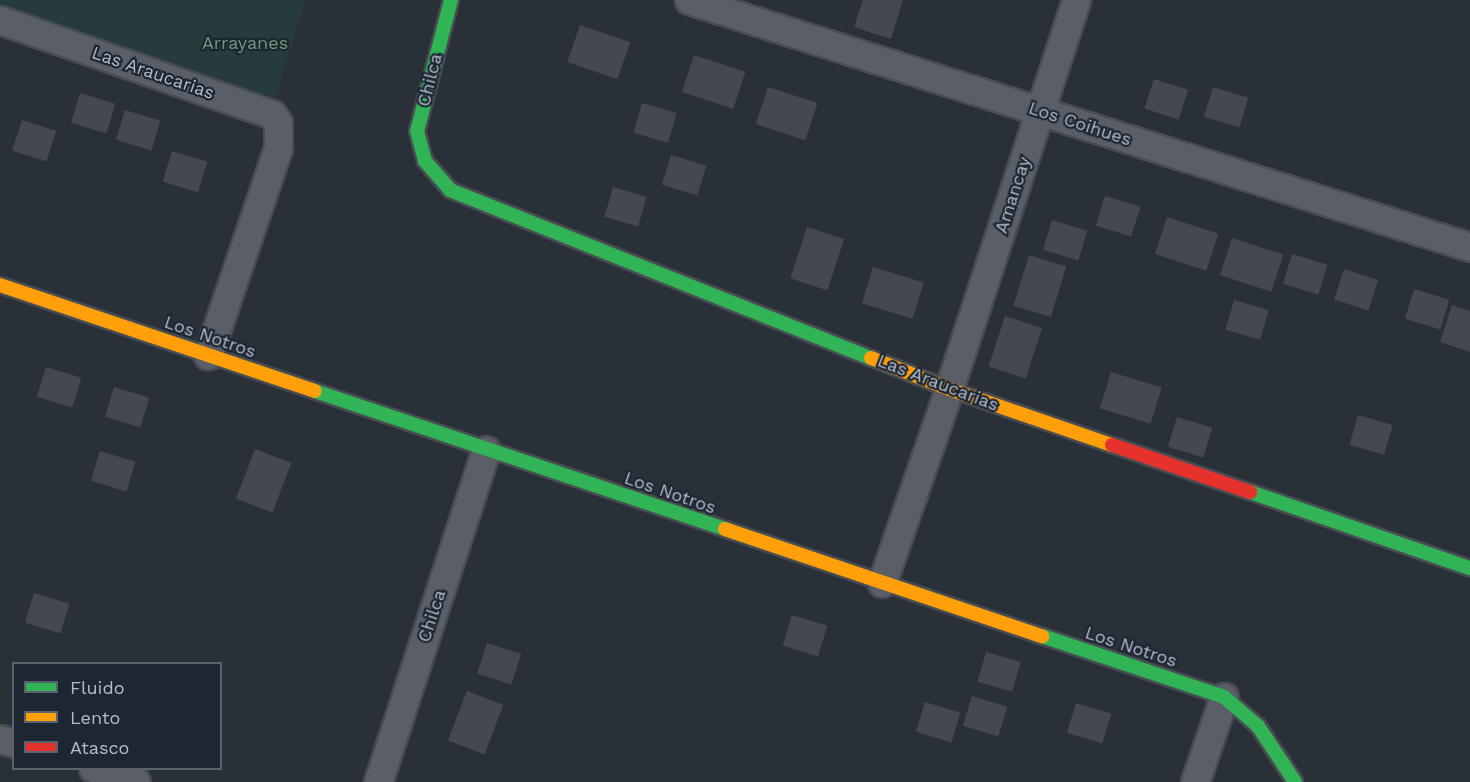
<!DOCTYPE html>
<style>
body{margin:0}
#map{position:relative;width:1470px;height:782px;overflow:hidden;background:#2a3038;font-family:"Work Sans",sans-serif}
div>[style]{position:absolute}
.green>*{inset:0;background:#273a3e}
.building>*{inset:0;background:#444950;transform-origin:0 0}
.roads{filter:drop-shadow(2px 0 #484c53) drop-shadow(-2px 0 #484c53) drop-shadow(0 2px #484c53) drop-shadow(0 -2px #484c53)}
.street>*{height:27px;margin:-13.5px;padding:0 13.5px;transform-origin:13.5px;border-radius:13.5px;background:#5a5e66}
.fast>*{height:14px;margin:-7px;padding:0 7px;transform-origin:7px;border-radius:7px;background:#30b455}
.slow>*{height:14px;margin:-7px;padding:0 7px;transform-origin:7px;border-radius:7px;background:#ff9f0a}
.jam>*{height:14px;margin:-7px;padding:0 7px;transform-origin:7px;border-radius:7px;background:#e5322d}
span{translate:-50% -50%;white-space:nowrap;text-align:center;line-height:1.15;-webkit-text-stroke:4.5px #1d2633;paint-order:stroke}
.park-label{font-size:18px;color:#6b9a76}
.street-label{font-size:18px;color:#b4bcc9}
.legend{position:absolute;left:12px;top:662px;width:210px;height:108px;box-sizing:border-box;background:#1d2633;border:2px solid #59626f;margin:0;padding:8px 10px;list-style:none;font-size:18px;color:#b4bcc9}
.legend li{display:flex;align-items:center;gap:12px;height:30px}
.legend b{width:30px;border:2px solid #59626f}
</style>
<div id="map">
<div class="green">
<div style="clip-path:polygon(0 0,306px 0,275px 98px,0 10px)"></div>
</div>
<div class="building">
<div style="clip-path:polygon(863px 0,903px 0,891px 39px,854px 27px)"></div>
<div style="left:580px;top:25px;width:53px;height:39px;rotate:19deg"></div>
<div style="left:694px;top:55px;width:54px;height:39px;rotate:18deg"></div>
<div style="left:1154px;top:79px;width:36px;height:31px;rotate:18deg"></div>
<div style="left:768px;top:87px;width:52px;height:39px;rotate:18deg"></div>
<div style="left:1213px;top:87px;width:37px;height:31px;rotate:17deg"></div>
<div style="left:80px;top:93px;width:37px;height:31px;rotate:17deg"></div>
<div style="left:642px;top:103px;width:36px;height:31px;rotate:16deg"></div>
<div style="left:125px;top:110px;width:37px;height:31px;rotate:17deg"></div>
<div style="left:22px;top:120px;width:36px;height:32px;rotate:18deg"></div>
<div style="left:172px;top:151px;width:37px;height:32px;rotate:17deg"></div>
<div style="left:671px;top:155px;width:37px;height:31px;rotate:17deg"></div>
<div style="left:613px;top:187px;width:35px;height:31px;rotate:16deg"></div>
<div style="left:1105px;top:196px;width:37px;height:31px;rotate:17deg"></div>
<div style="left:1167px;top:217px;width:54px;height:39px;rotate:18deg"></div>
<div style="left:1052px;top:220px;width:37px;height:31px;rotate:17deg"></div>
<div style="left:807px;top:227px;width:39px;height:54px;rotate:18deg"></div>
<div style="left:1232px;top:238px;width:54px;height:39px;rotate:18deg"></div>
<div style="left:1292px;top:254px;width:37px;height:31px;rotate:17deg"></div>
<div style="left:1029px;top:255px;width:39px;height:53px;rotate:17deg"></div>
<div style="left:873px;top:267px;width:53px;height:38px;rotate:17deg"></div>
<div style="left:1344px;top:269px;width:36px;height:32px;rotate:18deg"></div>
<div style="left:1414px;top:289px;width:37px;height:31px;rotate:17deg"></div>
<div style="left:1234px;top:300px;width:36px;height:31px;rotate:16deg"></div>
<div style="clip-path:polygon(1452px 305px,1470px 311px,1470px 352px,1440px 342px)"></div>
<div style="left:1005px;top:316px;width:39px;height:53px;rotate:18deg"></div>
<div style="left:46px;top:367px;width:37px;height:31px;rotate:17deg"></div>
<div style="left:1111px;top:372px;width:53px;height:38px;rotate:17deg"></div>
<div style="left:114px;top:387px;width:37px;height:31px;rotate:17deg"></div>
<div style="left:1358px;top:415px;width:36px;height:31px;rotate:16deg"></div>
<div style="left:1177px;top:417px;width:37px;height:31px;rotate:17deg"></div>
<div style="left:255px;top:449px;width:39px;height:53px;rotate:21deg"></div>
<div style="left:100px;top:451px;width:37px;height:31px;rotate:17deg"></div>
<div style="left:34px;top:593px;width:37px;height:31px;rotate:17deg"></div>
<div style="left:792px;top:615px;width:37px;height:32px;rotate:17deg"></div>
<div style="left:487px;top:643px;width:36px;height:32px;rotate:18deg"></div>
<div style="left:986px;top:652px;width:36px;height:31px;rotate:16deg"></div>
<div style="left:467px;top:691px;width:39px;height:53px;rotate:21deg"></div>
<div style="left:972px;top:696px;width:37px;height:31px;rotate:17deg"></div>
<div style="left:925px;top:702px;width:37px;height:31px;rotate:17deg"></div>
<div style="left:1076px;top:703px;width:37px;height:31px;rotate:17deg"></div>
</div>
<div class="roads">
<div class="street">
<div style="left:689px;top:0;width:819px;rotate:17.55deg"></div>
<div style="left:0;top:20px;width:288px;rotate:19.1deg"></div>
<div style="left:272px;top:114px;width:11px;rotate:56deg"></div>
<div style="left:278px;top:123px;width:25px;rotate:90deg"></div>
<div style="left:278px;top:148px;width:219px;rotate:108.7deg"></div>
<div style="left:882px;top:583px;width:205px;rotate:-70.9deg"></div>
<div style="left:949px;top:389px;width:409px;rotate:-71.9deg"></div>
<div style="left:0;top:739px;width:15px;rotate:16deg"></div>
<div style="left:93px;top:768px;width:45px;rotate:18deg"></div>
<div style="left:378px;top:782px;width:349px;rotate:-72deg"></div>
<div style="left:1195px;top:782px;width:90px;rotate:-71.2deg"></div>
</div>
<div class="fast">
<div style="left:451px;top:0;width:135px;rotate:104.5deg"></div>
<div style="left:417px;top:131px;width:31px;rotate:75deg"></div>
<div style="left:425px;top:161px;width:38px;rotate:49deg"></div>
<div style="left:450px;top:190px;width:453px;rotate:21.8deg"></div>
<div style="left:315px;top:391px;width:433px;rotate:18.6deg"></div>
<div style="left:1250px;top:492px;width:233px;rotate:19.1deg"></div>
<div style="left:1042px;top:636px;width:192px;rotate:18.5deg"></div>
<div style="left:1224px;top:697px;width:45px;rotate:40.5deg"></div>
<div style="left:1258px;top:726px;width:67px;rotate:56.5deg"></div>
</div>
<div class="slow">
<div style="left:0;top:285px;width:332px;rotate:18.6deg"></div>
<div style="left:871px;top:358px;width:84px;rotate:21.7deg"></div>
<div style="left:949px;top:389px;width:172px;rotate:19deg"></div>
<div style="left:725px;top:529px;width:335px;rotate:18.7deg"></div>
</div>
<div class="jam">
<div style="left:1112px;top:445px;width:146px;rotate:18.8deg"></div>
</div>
</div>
<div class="park-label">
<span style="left:245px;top:43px">Arrayanes</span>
</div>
<div class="street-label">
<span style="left:153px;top:73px;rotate:19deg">Las Araucarias</span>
<span style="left:430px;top:80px;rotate:-76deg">Chilca</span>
<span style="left:1080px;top:124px;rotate:18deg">Los Coihues</span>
<span style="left:1013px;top:195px;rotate:-72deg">Amancay</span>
<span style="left:210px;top:337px;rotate:19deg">Los Notros</span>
<span style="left:938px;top:383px;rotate:21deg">Las Araucarias</span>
<span style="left:670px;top:493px;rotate:19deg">Los Notros</span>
<span style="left:432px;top:616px;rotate:-72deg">Chilca</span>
<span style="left:1131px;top:647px;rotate:18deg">Los Notros</span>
</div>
<ul class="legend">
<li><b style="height:8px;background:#30b455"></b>Fluido</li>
<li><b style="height:8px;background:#ff9f0a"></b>Lento</li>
<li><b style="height:8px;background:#e5322d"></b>Atasco</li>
</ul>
</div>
